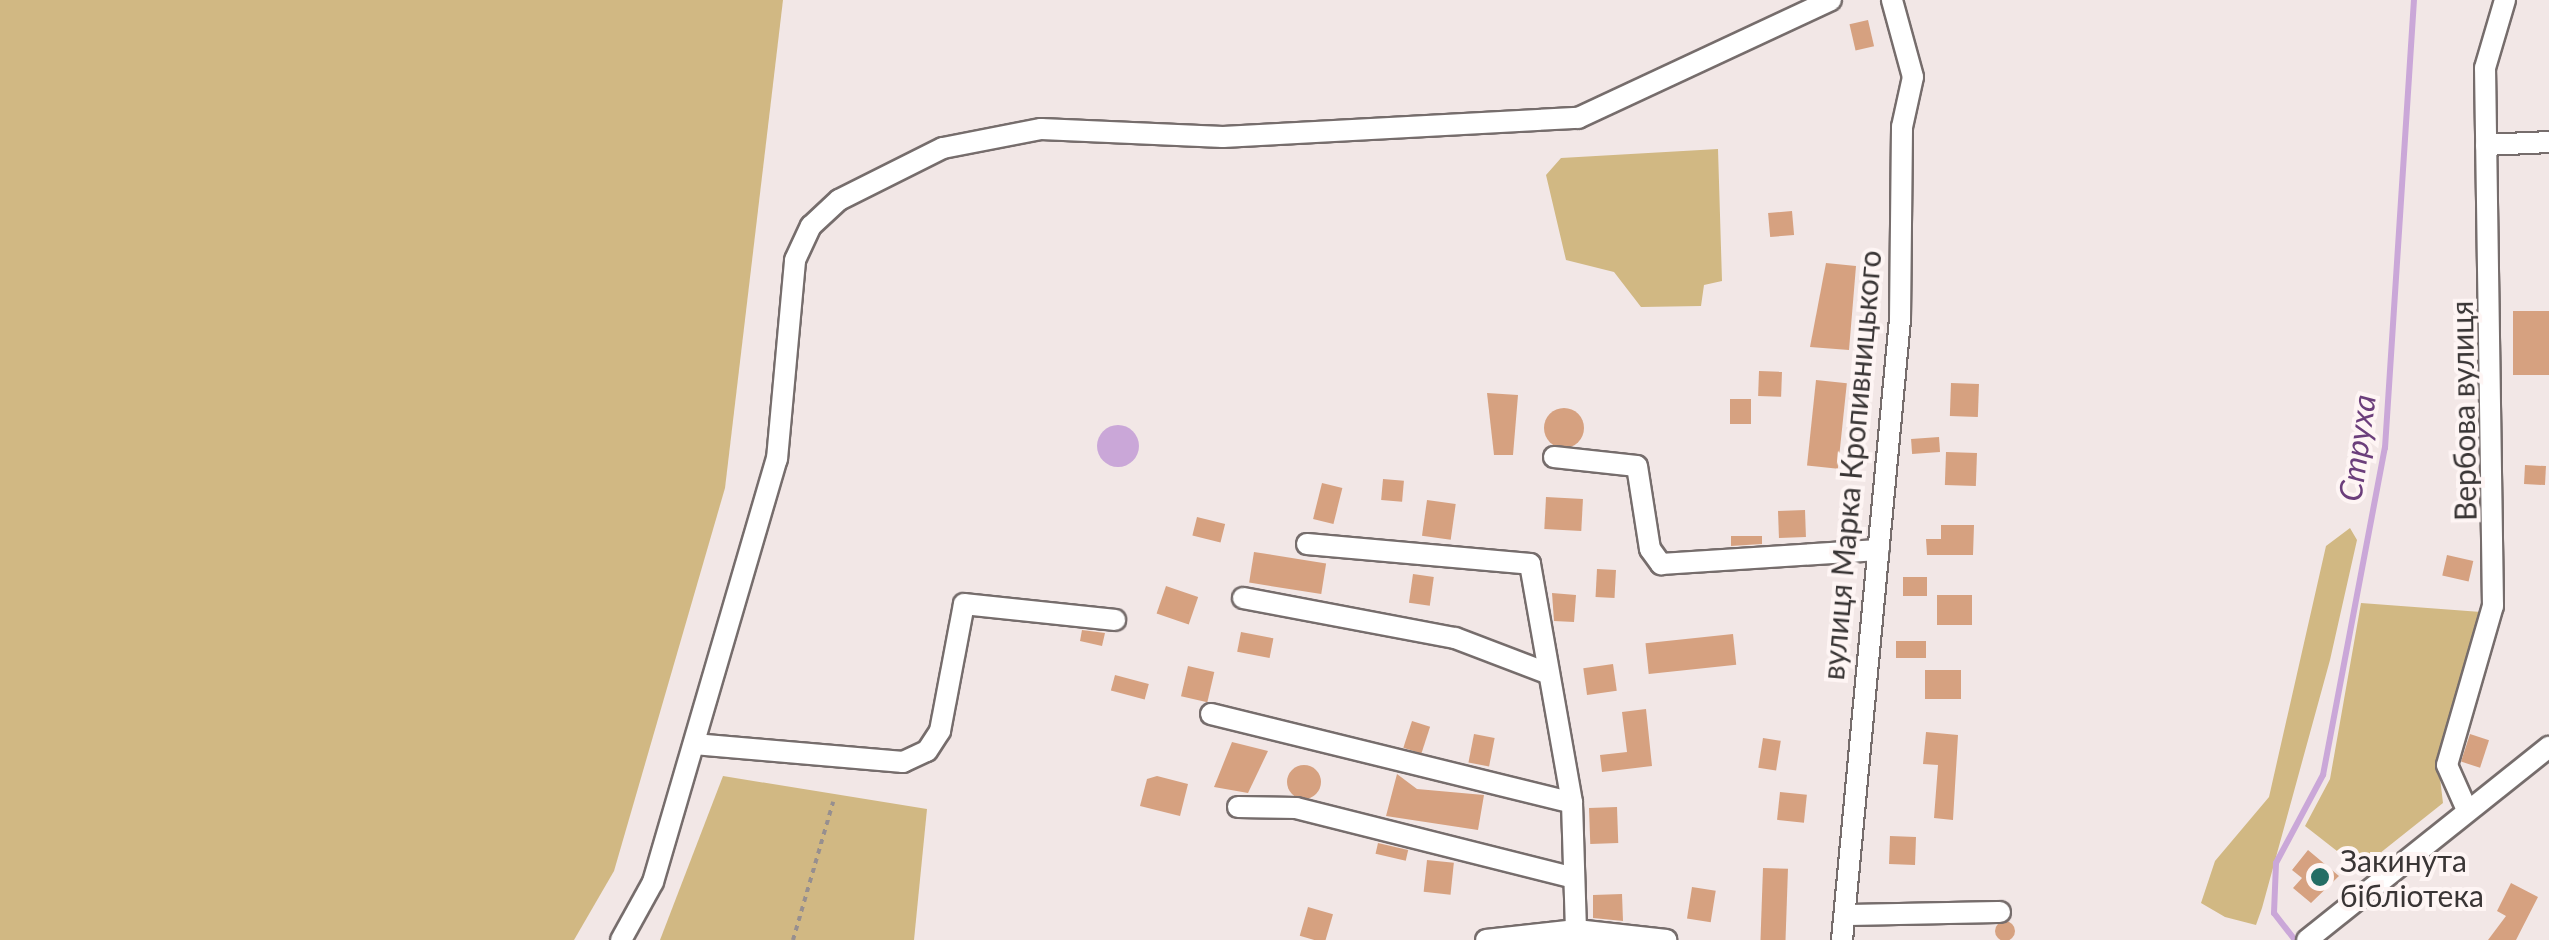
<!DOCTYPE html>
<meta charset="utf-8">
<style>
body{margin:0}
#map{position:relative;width:2549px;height:940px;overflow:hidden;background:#f2e7e6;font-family:Lato,sans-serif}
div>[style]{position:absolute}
.green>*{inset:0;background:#d1b883}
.water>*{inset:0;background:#caa7d8}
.round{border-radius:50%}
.stream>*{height:6px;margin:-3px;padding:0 3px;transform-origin:3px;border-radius:3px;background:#caa7d8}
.building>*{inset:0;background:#d6a180;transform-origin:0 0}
.path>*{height:4px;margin-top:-2px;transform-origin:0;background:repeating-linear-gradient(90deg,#978f8f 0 5px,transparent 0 10px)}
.roads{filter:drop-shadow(2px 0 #766d6c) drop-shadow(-2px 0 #766d6c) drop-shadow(0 2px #766d6c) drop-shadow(0 -2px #766d6c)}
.minor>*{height:20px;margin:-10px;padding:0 10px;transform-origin:10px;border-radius:10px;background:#fff}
.dots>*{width:28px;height:28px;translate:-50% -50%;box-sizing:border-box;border:5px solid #fef5f4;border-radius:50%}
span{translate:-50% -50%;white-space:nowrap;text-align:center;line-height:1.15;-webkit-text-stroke:8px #fef5f4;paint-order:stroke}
.street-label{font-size:30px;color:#393535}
.poi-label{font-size:30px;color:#393535}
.left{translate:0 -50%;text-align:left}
.water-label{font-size:32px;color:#6b3e7b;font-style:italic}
</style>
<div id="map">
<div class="green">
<div style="clip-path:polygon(0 0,783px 0,725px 488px,614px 871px,574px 940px,0 940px)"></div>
<div style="clip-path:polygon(1718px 149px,1722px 281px,1704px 285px,1701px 306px,1641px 307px,1614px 272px,1566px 260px,1546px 175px,1561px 158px)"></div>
<div style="clip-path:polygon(2350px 528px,2357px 540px,2330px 660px,2262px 908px,2256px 925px,2225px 917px,2201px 903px,2215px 861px,2269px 797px,2326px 546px)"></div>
<div style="clip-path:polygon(2361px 603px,2481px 612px,2438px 761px,2443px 803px,2360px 869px,2305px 826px,2330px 779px)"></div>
<div style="clip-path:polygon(723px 776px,927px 809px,914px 940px,660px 940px)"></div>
</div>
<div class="water">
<div class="round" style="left:1097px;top:425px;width:42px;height:42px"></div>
</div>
<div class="stream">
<div style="left:2295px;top:940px;width:34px;rotate:-128deg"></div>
<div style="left:2274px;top:913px;width:50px;rotate:-87.7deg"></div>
<div style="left:2276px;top:863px;width:100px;rotate:-61.9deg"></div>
<div style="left:2323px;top:775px;width:333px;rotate:-79.3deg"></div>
<div style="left:2385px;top:448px;width:449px;rotate:-86.3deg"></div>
</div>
<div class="building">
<div style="left:1868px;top:20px;width:27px;height:19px;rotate:77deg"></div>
<div style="left:1792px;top:211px;width:24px;height:24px;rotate:85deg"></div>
<div style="clip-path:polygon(1826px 263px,1856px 266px,1849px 350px,1810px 347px)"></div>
<div style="left:2549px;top:311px;width:64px;height:36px;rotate:90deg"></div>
<div style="left:1759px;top:371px;width:23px;height:25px;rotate:2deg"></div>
<div style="left:1816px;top:380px;width:31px;height:86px;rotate:6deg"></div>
<div style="left:1951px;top:383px;width:28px;height:33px;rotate:2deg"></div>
<div style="clip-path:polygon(1487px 393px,1518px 395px,1513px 455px,1494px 455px)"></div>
<div style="left:1730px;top:399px;width:21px;height:25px"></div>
<div class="round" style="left:1544px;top:408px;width:40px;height:40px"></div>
<div style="left:1939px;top:437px;width:15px;height:28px;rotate:86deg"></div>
<div style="left:1946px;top:452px;width:31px;height:33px;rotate:2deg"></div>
<div style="left:2525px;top:465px;width:21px;height:19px;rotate:3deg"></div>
<div style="left:1383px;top:479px;width:21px;height:21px;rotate:5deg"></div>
<div style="left:1322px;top:483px;width:21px;height:37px;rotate:14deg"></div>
<div style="left:1546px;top:497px;width:37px;height:32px;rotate:3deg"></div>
<div style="left:1427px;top:500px;width:29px;height:36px;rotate:8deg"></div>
<div style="left:1805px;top:510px;width:27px;height:27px;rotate:88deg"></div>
<div style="left:1197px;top:517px;width:29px;height:19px;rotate:14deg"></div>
<div style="clip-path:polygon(1941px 525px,1974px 525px,1973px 555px,1927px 555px,1926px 539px,1941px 539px)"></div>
<div style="clip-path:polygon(1731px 536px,1762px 536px,1762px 544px,1731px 546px)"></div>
<div style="left:1254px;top:552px;width:73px;height:31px;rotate:9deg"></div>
<div style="left:2447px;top:555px;width:27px;height:21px;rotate:13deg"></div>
<div style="left:1597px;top:569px;width:19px;height:28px;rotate:3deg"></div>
<div style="left:1413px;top:574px;width:21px;height:29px;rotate:8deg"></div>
<div style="left:1903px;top:577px;width:24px;height:19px"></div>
<div style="left:1166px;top:586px;width:34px;height:29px;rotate:19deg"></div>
<div style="clip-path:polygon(1552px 593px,1576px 595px,1574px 622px,1554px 621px)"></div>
<div style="left:1937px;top:595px;width:35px;height:30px"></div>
<div style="clip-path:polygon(1082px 630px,1105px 633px,1102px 646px,1080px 641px)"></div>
<div style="left:1241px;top:632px;width:33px;height:20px;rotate:11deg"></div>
<div style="left:1733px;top:634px;width:31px;height:88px;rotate:84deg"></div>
<div style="left:1896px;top:641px;width:30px;height:17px"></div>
<div style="left:1613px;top:664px;width:27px;height:30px;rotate:82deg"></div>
<div style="left:1188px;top:666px;width:27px;height:31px;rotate:13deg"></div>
<div style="left:1925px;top:670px;width:36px;height:29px"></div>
<div style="left:1115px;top:675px;width:35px;height:16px;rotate:15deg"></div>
<div style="clip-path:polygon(1646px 709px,1652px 766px,1602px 772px,1600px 755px,1627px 752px,1622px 712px)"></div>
<div style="left:1412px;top:721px;width:19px;height:28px;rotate:18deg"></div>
<div style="clip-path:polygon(1926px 732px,1958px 735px,1953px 820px,1934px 818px,1938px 765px,1923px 764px)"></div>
<div style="left:1474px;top:734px;width:21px;height:29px;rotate:11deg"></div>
<div style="left:2470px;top:734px;width:20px;height:29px;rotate:18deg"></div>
<div style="left:1763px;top:738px;width:18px;height:30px;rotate:9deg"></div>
<div style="clip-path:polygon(1232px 742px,1268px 751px,1248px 793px,1214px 787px)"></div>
<div class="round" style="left:1287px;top:765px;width:34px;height:34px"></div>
<div style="clip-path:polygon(1397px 774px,1417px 789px,1484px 795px,1478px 830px,1386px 816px)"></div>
<div style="clip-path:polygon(1157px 776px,1188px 784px,1180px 816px,1140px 806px,1147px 779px)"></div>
<div style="left:1780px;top:792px;width:27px;height:28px;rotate:6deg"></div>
<div style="left:1617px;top:807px;width:36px;height:28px;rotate:88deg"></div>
<div style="left:1890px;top:836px;width:26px;height:28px;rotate:2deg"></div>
<div style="left:1378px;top:843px;width:31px;height:11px;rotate:13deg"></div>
<div style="clip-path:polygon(2308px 850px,2339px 876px,2311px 903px,2293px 888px,2302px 878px,2292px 870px)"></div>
<div style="left:1427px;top:860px;width:27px;height:32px;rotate:6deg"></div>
<div style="left:1763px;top:868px;width:25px;height:72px;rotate:2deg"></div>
<div style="clip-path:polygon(2511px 883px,2538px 897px,2516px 940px,2488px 940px,2506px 916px,2497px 911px)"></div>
<div style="left:1692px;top:887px;width:24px;height:32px;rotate:9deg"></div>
<div style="clip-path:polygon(1622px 894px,1623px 921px,1593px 918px,1593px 895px)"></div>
<div style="left:1308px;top:907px;width:26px;height:30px;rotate:16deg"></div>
<div class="round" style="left:1995px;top:921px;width:20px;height:20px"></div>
</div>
<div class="path">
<div style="left:793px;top:940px;width:144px;rotate:-73.8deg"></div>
</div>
<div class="roads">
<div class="minor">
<div style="left:2486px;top:145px;width:63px;rotate:-2.7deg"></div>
<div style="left:1554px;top:457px;width:83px;rotate:6.2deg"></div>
<div style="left:1637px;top:466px;width:84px;rotate:81.1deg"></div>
<div style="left:1650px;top:549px;width:19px;rotate:54deg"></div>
<div style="left:1661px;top:564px;width:218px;rotate:-3.7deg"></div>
<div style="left:1307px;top:544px;width:224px;rotate:5.1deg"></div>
<div style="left:1530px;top:564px;width:243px;rotate:80deg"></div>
<div style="left:1572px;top:803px;width:127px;rotate:88.2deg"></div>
<div style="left:1243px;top:598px;width:216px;rotate:10.7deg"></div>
<div style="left:1455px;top:638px;width:95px;rotate:20.9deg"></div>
<div style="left:1211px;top:714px;width:372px;rotate:13.8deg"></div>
<div style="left:694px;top:744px;width:210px;rotate:4.9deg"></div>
<div style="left:903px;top:762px;width:26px;rotate:-25deg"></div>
<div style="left:927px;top:751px;width:24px;rotate:-57deg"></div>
<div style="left:940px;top:731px;width:129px;rotate:-79.3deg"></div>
<div style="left:964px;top:604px;width:152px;rotate:6deg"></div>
<div style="left:1238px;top:807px;width:58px;rotate:1deg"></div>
<div style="left:1296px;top:808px;width:283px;rotate:14.1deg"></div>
<div style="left:2467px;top:810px;width:49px;rotate:-114deg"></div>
<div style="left:2447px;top:765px;width:166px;rotate:-73.9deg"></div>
<div style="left:2493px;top:606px;width:538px;rotate:-90.85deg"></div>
<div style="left:2485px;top:68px;width:71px;rotate:-73.6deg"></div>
<div style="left:1847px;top:915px;width:153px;rotate:-1.1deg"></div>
<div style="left:621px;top:940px;width:66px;rotate:-61.1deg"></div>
<div style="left:653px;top:882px;width:441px;rotate:-73.7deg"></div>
<div style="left:777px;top:459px;width:200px;rotate:-84.8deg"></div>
<div style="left:795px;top:260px;width:38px;rotate:-65deg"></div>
<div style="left:811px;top:226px;width:38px;rotate:-43deg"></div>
<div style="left:839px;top:200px;width:116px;rotate:-26.6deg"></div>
<div style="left:943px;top:148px;width:100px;rotate:-11deg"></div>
<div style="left:1041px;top:129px;width:182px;rotate:2.5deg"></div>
<div style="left:1223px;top:137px;width:356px;rotate:-3.1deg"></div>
<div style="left:1578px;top:118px;width:279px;rotate:-25deg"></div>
<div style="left:1486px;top:940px;width:91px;rotate:-6.3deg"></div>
<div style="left:1576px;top:930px;width:91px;rotate:6.3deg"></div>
<div style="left:1842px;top:940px;width:623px;rotate:-84.66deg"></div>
<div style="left:1900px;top:320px;width:193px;rotate:-89.4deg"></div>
<div style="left:1902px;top:127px;width:51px;rotate:-77.6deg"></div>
<div style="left:1913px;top:77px;width:80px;rotate:-105.3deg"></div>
<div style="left:2307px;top:940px;width:310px;rotate:-38.6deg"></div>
</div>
</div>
<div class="dots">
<div style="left:2320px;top:877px;background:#256d64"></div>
</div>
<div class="street-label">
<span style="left:2463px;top:411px;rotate:-91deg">Вербова вулиця</span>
<span style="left:1851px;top:465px;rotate:-85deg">вулиця Марка Кропивницького</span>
</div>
<div class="poi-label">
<span class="left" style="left:2340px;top:877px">Закинута<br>бібліотека</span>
</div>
<div class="water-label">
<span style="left:2357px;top:448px;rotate:-82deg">Струха</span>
</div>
</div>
